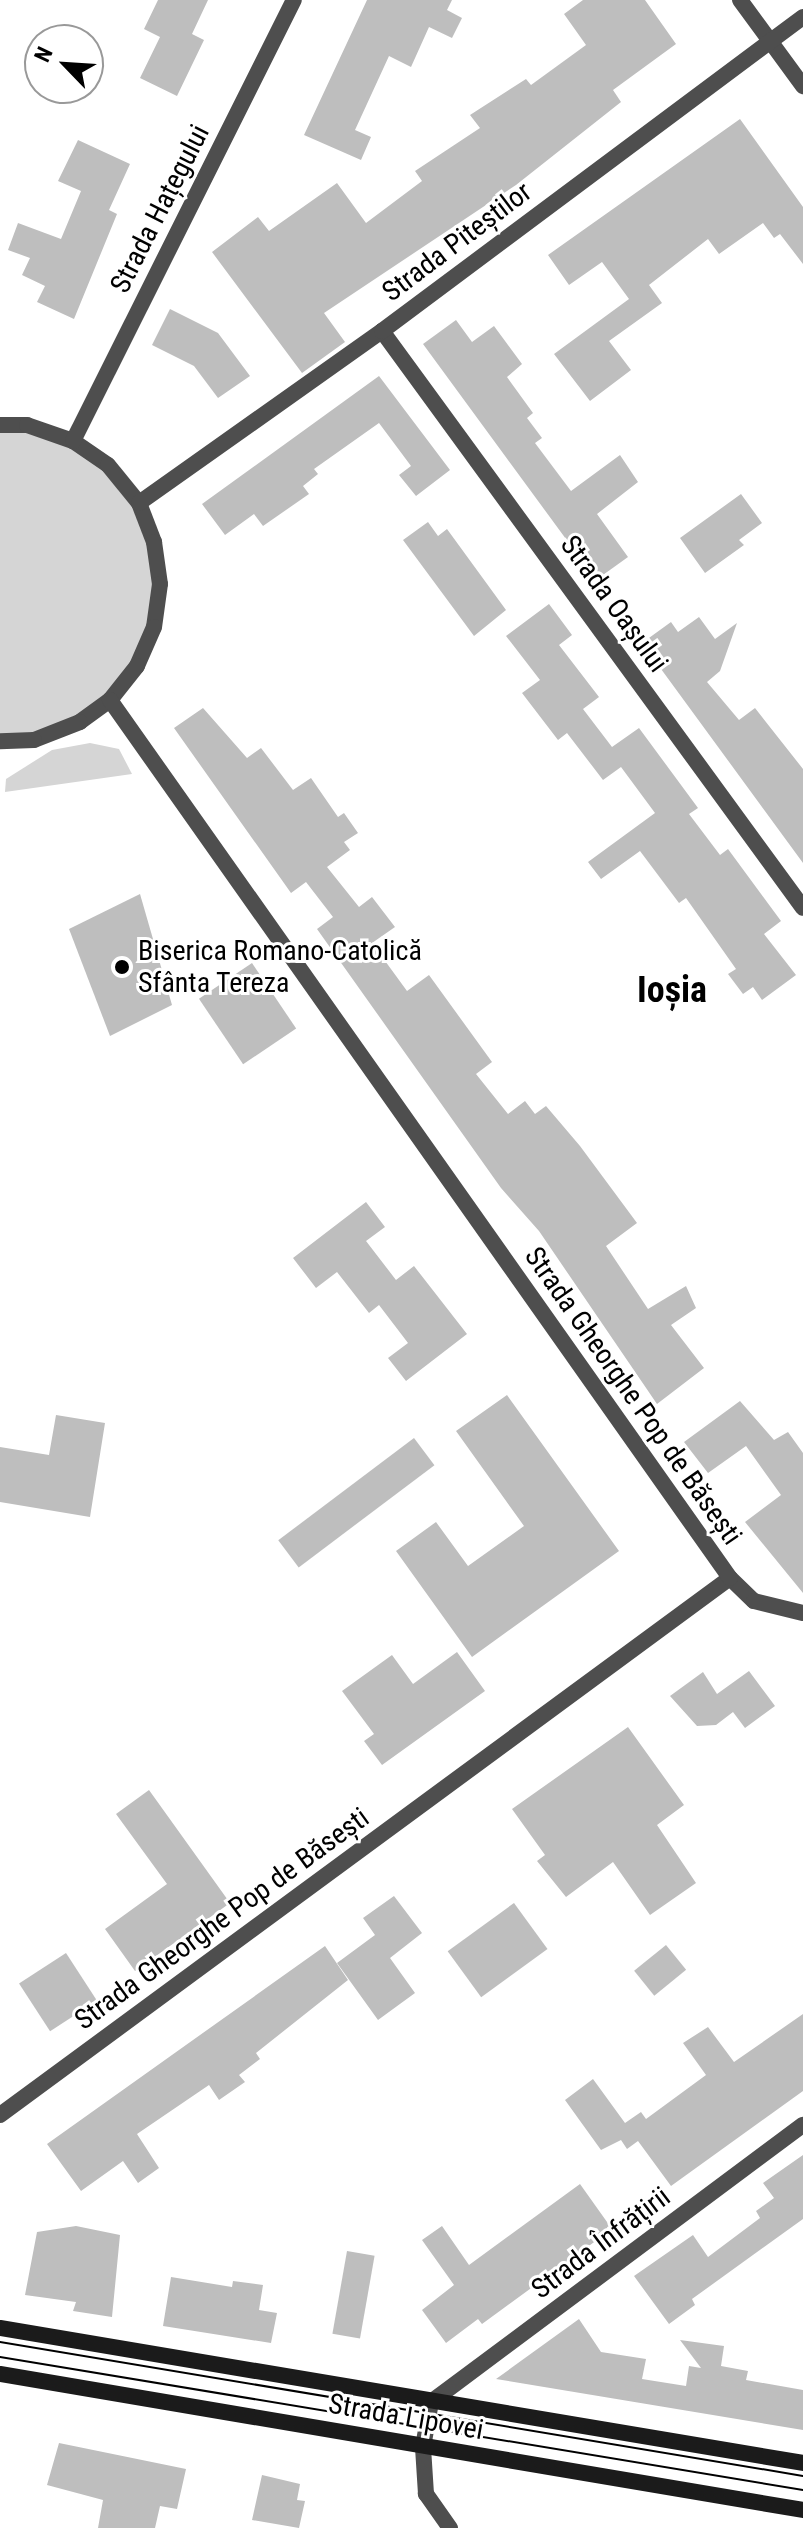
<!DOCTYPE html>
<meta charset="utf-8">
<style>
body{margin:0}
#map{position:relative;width:803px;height:2528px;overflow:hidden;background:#fff;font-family:"Roboto Condensed",sans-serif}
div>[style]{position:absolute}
.green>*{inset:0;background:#d5d5d5}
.building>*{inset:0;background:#bebebe;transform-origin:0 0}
.street>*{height:16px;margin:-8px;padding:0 8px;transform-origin:8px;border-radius:8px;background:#4e4e4e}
.secondary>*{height:16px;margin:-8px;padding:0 8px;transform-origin:8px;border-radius:8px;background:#1b1b1b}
.tram>*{height:2px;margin:-1px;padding:0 1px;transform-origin:1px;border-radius:1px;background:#000}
.dots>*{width:22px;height:22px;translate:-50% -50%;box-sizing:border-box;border:4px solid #fff;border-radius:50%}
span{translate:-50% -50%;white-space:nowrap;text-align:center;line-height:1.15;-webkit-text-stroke:6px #fff;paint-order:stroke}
.street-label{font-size:28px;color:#000}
.poi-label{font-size:28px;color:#000}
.left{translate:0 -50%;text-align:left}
.district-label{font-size:36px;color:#000;font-weight:700}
.north{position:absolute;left:24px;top:24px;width:80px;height:80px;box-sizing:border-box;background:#fff;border:2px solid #999;border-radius:50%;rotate:295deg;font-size:22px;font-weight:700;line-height:32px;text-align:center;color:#000}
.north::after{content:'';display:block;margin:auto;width:28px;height:36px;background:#000;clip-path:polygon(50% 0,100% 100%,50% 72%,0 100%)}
</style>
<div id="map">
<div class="green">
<div style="clip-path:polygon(0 425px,73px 441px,139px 503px,160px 584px,137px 666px,80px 722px,0 741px)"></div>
<div style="clip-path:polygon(90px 743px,119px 749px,132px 774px,5px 792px,6px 779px,52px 750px)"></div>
</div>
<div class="building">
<div style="clip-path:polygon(158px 0,208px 0,192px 34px,204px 40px,177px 96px,140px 78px,160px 37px,144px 29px)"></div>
<div style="clip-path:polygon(367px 0,452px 0,447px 10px,462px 18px,452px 38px,429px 27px,411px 67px,389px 56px,355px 130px,371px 137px,361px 160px,304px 135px)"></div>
<div style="clip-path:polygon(583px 0,645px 0,676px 44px,613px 90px,621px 102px,516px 185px,324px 313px,345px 342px,302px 373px,212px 252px,258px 217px,269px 231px,337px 183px,366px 223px,422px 181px,415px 171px,480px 128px,470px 115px,526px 79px,531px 85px,586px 45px,564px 14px)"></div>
<div style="clip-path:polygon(740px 119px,803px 207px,803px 264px,780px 234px,774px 238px,763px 223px,719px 254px,708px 239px,649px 285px,662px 303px,609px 341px,631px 370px,590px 401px,554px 354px,629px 299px,602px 262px,569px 285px,548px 255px)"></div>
<div style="clip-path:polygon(78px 140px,130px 164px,109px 210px,117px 214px,74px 319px,37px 302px,45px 286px,22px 275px,30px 258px,8px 250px,18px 223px,61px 239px,81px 191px,58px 181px)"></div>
<div style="clip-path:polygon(170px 309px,218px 333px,250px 376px,218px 398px,194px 366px,152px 345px)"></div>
<div style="clip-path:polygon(456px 320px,472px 342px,494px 326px,522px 364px,507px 377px,533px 413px,527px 418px,542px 438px,535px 443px,571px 491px,620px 455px,638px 482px,597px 514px,628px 557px,596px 580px,423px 344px)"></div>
<div style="clip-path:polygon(379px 376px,450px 470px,416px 496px,399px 475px,411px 466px,379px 423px,314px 469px,318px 474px,303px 486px,309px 494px,263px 526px,254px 514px,225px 535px,202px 504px)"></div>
<div style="clip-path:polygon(741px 494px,762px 523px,739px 540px,744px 545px,705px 573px,680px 538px)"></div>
<div style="clip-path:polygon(428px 522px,438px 536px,447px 529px,506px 610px,474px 636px,403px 540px)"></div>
<div style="clip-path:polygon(549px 604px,572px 635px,559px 645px,599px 697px,583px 709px,612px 747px,639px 728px,698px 808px,689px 814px,720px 855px,728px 849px,781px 921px,764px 934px,796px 975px,762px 1000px,753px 987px,743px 994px,728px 974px,736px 969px,686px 898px,679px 903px,640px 851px,601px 879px,588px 862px,655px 813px,621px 767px,603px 780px,567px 733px,558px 740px,522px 693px,540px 680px,506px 636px)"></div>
<div style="clip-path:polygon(699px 617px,715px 639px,737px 623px,720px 671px,707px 682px,739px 720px,755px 708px,803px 769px,803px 863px,642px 643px,671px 622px,678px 632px)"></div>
<div style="clip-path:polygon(203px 708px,247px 758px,261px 748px,293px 790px,311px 778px,338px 817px,344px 813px,358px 833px,344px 842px,350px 850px,327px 867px,359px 907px,372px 897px,395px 927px,372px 943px,407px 991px,429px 975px,492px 1062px,476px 1074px,508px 1114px,525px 1101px,535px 1114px,546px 1106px,580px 1146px,637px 1223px,606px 1246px,648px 1309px,686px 1286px,696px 1308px,671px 1325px,704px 1368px,657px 1404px,539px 1231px,501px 1188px,317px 929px,333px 917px,306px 882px,291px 893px,174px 728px)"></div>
<div style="clip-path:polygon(140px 894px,172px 1005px,110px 1036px,69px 929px)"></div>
<div style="left:252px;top:963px;width:79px;height:64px;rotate:56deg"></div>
<div style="clip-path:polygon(366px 1202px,385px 1227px,366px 1241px,396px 1280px,414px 1266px,467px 1334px,406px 1381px,388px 1358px,408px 1343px,379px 1305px,369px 1313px,337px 1272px,316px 1288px,293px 1258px)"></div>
<div style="clip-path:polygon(507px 1395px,619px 1551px,472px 1657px,396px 1551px,436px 1522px,468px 1566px,524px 1526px,456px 1431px)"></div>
<div style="clip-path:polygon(740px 1401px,774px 1440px,788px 1432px,803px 1453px,803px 1593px,745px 1522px,781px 1495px,746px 1446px,708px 1473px,684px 1442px)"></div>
<div style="clip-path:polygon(56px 1415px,105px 1423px,90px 1517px,0 1502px,0 1447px,49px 1455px)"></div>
<div style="left:414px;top:1438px;width:34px;height:170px;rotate:53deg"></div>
<div style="clip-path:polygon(457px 1652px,485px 1691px,382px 1765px,364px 1741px,374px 1734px,342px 1691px,392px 1655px,413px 1684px)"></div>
<div style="clip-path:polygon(749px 1671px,775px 1706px,745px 1728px,733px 1712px,716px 1725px,697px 1726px,670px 1696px,703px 1672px,717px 1694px)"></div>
<div style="clip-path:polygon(628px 1727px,684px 1805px,657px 1825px,696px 1883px,650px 1915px,613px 1862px,566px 1897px,537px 1861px,545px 1855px,512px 1809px)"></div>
<div style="clip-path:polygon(149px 1790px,230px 1903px,135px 1971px,105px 1929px,167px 1884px,116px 1814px)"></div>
<div style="clip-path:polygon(394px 1896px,422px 1933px,390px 1958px,415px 1993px,378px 2020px,337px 1963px,375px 1935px,363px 1918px)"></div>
<div style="left:514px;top:1903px;width:57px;height:82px;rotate:54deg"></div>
<div style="left:666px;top:1945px;width:32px;height:41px;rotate:51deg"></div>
<div style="clip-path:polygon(325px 1946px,348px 1980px,256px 2053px,260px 2059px,239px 2075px,245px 2082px,219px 2100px,209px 2085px,137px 2134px,159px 2168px,138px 2183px,123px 2161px,81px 2191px,47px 2144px)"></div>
<div style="left:66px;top:1953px;width:57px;height:56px;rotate:57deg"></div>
<div style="clip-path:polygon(803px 2014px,803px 2091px,671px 2186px,638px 2141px,627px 2149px,621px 2140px,601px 2150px,565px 2100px,593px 2079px,625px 2123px,641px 2112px,646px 2119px,706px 2075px,683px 2043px,708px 2027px,734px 2062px)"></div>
<div style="clip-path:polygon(803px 2155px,803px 2219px,692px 2299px,695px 2305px,669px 2324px,634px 2276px,693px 2235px,708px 2257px,760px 2218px,756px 2211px,774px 2198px,763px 2183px)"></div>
<div style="clip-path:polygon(580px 2184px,612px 2229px,482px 2324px,478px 2319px,446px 2343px,422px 2310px,454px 2285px,422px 2240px,442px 2226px,469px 2265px)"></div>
<div style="clip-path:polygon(76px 2226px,120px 2235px,112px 2317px,73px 2311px,76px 2302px,25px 2295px,37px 2232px)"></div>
<div style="left:347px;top:2251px;width:28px;height:84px;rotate:10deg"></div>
<div style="clip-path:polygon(171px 2277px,232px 2287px,233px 2281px,263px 2285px,259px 2310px,277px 2313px,271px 2343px,163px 2326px)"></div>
<div style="clip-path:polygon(579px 2319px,601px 2352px,646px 2359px,642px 2379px,686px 2386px,689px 2366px,701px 2368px,680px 2340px,724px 2346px,721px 2366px,748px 2371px,746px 2380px,803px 2390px,803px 2430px,496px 2379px)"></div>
<div style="clip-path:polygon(59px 2443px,186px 2469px,177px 2509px,160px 2506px,155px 2528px,98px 2528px,103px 2500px,47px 2485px)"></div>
<div style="clip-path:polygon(262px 2475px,300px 2484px,297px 2500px,305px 2501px,299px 2528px,252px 2520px)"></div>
</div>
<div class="street">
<div style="left:740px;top:0;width:107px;rotate:53.8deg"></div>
<div style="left:382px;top:331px;width:714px;rotate:53.88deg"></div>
<div style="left:0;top:425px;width:27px"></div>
<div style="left:27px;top:425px;width:49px;rotate:19.2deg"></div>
<div style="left:73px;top:441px;width:42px;rotate:34.4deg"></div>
<div style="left:108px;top:465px;width:49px;rotate:50.8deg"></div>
<div style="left:139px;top:503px;width:42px;rotate:69deg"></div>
<div style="left:154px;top:542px;width:42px;rotate:81.9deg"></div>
<div style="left:160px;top:584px;width:43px;rotate:97.9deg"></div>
<div style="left:154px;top:627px;width:43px;rotate:113.6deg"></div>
<div style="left:137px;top:666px;width:43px;rotate:128.5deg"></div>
<div style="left:110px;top:700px;width:37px;rotate:144deg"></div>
<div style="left:80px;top:722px;width:49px;rotate:158.6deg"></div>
<div style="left:34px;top:740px;width:34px;rotate:178deg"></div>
<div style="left:73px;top:441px;width:493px;rotate:-63.4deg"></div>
<div style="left:139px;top:503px;width:298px;rotate:-35.3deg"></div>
<div style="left:382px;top:331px;width:525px;rotate:-36.72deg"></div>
<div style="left:730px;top:1578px;width:33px;rotate:44deg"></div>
<div style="left:754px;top:1601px;width:50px;rotate:13.8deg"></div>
<div style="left:0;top:2115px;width:906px;rotate:-36.34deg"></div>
<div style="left:730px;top:1578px;width:1075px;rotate:-125.23deg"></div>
<div style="left:450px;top:2528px;width:42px;rotate:-125.2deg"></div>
<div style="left:426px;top:2494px;width:47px;rotate:-93.7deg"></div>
<div style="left:423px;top:2447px;width:46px;rotate:-79.9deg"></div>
<div style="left:431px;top:2402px;width:464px;rotate:-36.7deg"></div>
</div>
<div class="secondary">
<div style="left:0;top:2328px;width:814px;rotate:9.54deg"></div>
<div style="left:0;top:2374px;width:814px;rotate:9.61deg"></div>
</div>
<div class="tram">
<div style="left:0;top:2342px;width:814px;rotate:9.47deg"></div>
<div style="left:0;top:2357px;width:814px;rotate:9.4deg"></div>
</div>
<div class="dots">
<div style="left:122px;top:967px;background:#000"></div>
</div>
<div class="street-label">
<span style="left:160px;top:209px;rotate:-63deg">Strada Hațegului</span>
<span style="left:457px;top:242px;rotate:-37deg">Strada Piteștilor</span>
<span style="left:614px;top:604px;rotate:54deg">Strada Oașului</span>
<span style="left:633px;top:1396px;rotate:55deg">Strada Gheorghe Pop de Băsești</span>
<span style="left:222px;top:1919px;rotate:-36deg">Strada Gheorghe Pop de Băsești</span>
<span style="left:601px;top:2243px;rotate:-37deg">Strada Înfrățirii</span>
<span style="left:406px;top:2417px;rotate:10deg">Strada Lipovei</span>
</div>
<div class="poi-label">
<span class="left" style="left:138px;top:967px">Biserica Romano-Catolică<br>Sfânta Tereza</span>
</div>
<div class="district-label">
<span style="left:672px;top:991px">Ioșia</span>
</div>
<div class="north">N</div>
</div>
